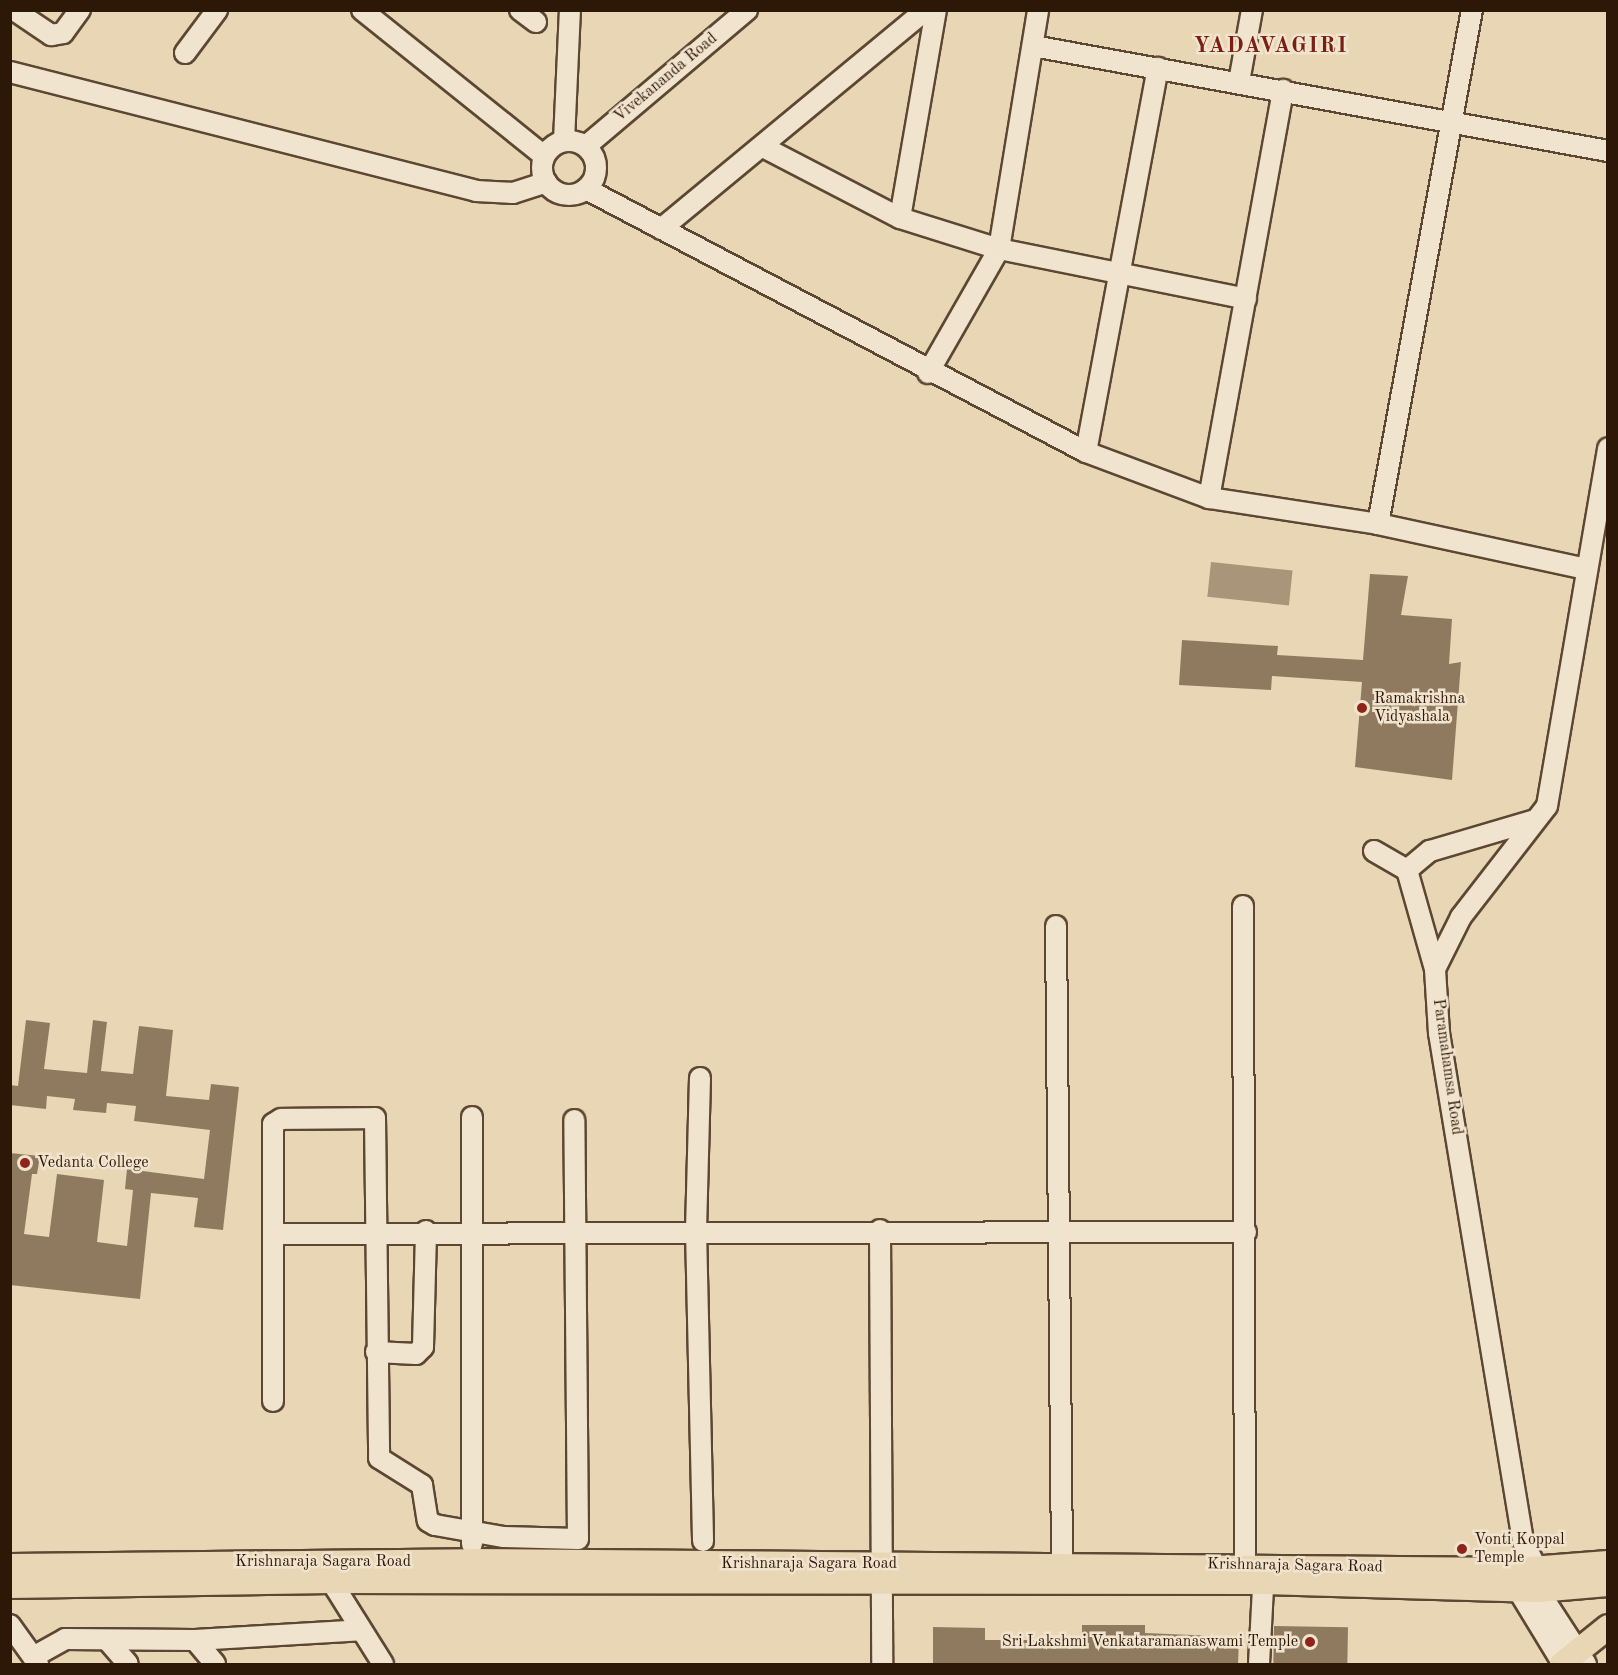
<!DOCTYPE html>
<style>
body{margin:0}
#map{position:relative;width:1618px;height:1675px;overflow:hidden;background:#e9d6b4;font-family:"Old Standard TT",serif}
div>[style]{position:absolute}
.water>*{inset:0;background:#a99579;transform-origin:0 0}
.building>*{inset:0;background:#8f7a60;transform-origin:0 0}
.roads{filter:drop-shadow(2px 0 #5c4732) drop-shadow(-2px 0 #5c4732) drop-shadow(0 2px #5c4732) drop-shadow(0 -2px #5c4732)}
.minor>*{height:20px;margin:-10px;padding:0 10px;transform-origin:10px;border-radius:10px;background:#f1e4ce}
.minor>.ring{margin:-10px;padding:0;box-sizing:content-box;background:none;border:20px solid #f1e4ce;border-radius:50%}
.major>*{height:24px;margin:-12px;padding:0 12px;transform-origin:12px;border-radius:12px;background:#e9d6b4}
.dots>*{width:16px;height:16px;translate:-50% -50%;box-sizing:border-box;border:3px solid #f1e4ce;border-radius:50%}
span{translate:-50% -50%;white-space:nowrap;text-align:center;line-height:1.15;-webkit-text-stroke:5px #f1e4ce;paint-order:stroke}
.street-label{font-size:16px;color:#2d1706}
.poi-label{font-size:16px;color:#2d1706}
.left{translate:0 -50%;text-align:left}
.right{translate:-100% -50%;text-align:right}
.district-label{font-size:22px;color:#7a1f14;font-weight:700;letter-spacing:1.5px}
.frame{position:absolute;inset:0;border:12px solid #2d1706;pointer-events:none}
</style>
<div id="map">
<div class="water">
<div style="left:1211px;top:562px;width:82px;height:35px;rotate:6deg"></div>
</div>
<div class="building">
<div style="clip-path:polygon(1370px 574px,1408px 576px,1401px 615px,1452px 619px,1449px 664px,1461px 662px,1452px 780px,1355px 767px,1362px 682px,1272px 676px,1271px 690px,1179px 685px,1182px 640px,1278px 646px,1277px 655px,1363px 660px)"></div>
<div style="clip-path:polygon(26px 1020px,50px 1023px,44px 1069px,87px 1073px,93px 1020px,107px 1022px,101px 1071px,133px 1074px,139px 1026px,173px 1030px,166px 1096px,209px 1100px,211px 1084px,239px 1087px,223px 1230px,194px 1227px,198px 1198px,151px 1193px,140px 1299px,10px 1285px,10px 1153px,40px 1156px,37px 1174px,32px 1174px,24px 1234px,49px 1237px,57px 1174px,104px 1180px,97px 1242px,127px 1246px,133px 1190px,125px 1189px,127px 1169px,204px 1179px,210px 1130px,134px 1121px,136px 1106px,107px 1103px,106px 1113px,73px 1110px,75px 1099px,47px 1096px,46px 1109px,10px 1105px,10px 1085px,18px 1086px)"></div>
<div style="clip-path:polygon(1082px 1625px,1145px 1625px,1145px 1633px,1239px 1637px,1238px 1665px,933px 1665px,933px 1627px,985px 1628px,985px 1640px,1082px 1640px)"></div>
<div style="left:1274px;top:1626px;width:74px;height:39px;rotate:1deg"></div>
</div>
<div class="roads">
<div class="minor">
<div style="left:14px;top:10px;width:45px;rotate:34deg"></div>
<div style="left:51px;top:35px;width:12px;rotate:-9deg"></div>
<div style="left:63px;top:33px;width:29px;rotate:-54deg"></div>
<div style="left:362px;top:10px;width:233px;rotate:38.7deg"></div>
<div style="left:520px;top:10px;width:20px;rotate:37deg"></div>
<div style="left:1033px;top:46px;width:585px;rotate:10.35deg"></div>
<div style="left:185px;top:53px;width:54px;rotate:-53.3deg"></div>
<div style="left:10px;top:72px;width:481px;rotate:14.3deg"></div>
<div style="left:476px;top:191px;width:37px;rotate:3deg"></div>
<div style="left:513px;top:193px;width:35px;rotate:-18deg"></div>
<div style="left:1239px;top:82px;width:73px;rotate:-79.8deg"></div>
<div style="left:564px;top:141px;width:131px;rotate:-87.4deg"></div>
<div class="ring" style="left:542px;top:141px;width:34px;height:34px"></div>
<div style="left:586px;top:146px;width:211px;rotate:-40.2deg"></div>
<div style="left:765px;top:148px;width:152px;rotate:27.4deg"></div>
<div style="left:900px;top:218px;width:104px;rotate:17.4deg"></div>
<div style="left:999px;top:249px;width:252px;rotate:11.4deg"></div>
<div style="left:586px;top:189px;width:565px;rotate:27.74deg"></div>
<div style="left:1086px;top:452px;width:131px;rotate:20.5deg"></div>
<div style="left:1209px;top:498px;width:171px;rotate:8.7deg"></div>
<div style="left:1378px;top:524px;width:213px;rotate:12.2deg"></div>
<div style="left:900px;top:218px;width:211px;rotate:-80.2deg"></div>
<div style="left:661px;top:229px;width:344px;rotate:-39.6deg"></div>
<div style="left:928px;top:373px;width:143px;rotate:-60.2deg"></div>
<div style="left:999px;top:249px;width:242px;rotate:-80.7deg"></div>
<div style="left:1086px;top:452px;width:391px;rotate:-79.4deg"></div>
<div style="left:1209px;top:498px;width:415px;rotate:-79.7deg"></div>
<div style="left:1378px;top:524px;width:523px;rotate:-79.64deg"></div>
<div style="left:1374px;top:851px;width:38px;rotate:30deg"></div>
<div style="left:1243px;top:906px;width:659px;rotate:89.83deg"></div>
<div style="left:1056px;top:926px;width:641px;rotate:89.46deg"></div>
<div style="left:1435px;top:969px;width:103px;rotate:-105.8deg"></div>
<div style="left:1407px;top:870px;width:30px;rotate:-40deg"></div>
<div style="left:1430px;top:851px;width:109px;rotate:-16.4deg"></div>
<div style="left:700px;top:1078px;width:152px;rotate:91.5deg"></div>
<div style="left:696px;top:1230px;width:311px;rotate:88.7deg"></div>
<div style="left:880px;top:1230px;width:434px;rotate:89.7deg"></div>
<div style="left:274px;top:1234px;width:972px;rotate:-0.12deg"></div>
<div style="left:376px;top:1352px;width:40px;rotate:2.9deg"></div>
<div style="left:416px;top:1354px;width:10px;rotate:-45deg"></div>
<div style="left:423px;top:1347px;width:116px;rotate:-88.5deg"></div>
<div style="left:273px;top:1401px;width:277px;rotate:-90deg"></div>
<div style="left:273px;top:1124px;width:9px;rotate:-32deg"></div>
<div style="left:281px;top:1119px;width:94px;rotate:-0.6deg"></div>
<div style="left:375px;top:1118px;width:340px;rotate:89.3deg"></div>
<div style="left:379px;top:1458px;width:51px;rotate:32.1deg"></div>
<div style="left:422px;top:1485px;width:36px;rotate:81deg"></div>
<div style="left:428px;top:1521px;width:8px;rotate:30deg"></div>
<div style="left:435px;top:1525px;width:70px;rotate:9.9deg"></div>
<div style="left:504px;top:1537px;width:74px;rotate:1.5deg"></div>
<div style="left:578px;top:1539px;width:419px;rotate:-90.5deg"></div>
<div style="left:472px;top:1544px;width:427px;rotate:-90deg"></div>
<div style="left:1517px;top:1579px;width:11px;rotate:85deg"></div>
<div style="left:1518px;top:1590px;width:87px;rotate:58.7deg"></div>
<div style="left:331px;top:1581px;width:98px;rotate:57.9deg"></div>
<div style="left:10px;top:1625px;width:48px;rotate:54.3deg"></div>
<div style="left:195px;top:1640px;width:31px;rotate:50deg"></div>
<div style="left:108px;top:1641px;width:30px;rotate:49deg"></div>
<div style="left:33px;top:1657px;width:37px;rotate:-29deg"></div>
<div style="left:65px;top:1639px;width:130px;rotate:0.4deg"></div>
<div style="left:195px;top:1640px;width:166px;rotate:-3.4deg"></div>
<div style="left:1259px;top:1664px;width:96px;rotate:-87deg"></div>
<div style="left:1586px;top:1664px;width:88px;rotate:-123deg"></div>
<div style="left:1538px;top:1590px;width:21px;rotate:-93deg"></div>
<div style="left:1537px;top:1569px;width:31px;rotate:-117deg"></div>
<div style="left:1523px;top:1541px;width:515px;rotate:-99.39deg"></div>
<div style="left:1439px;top:1033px;width:64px;rotate:-93.6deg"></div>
<div style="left:1435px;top:969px;width:58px;rotate:-63.4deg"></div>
<div style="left:1461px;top:917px;width:140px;rotate:-52.2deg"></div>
<div style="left:1547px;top:806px;width:363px;rotate:-80.3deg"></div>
</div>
<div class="major">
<div style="left:10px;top:1566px;width:462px;rotate:-0.6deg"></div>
<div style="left:472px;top:1561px;width:1045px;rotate:0.49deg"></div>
<div style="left:1517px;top:1570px;width:91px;rotate:-4.4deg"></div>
<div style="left:10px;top:1586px;width:321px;rotate:-0.9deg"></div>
<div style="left:331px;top:1581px;width:933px;rotate:0.06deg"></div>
<div style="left:1264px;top:1582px;width:274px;rotate:1.7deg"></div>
<div style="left:1538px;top:1590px;width:70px;rotate:-4.9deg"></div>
<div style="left:1562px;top:1664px;width:59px;rotate:-38.8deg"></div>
</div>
</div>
<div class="dots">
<div style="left:1362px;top:708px;background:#8f2418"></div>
<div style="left:25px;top:1163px;background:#8f2418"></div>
<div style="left:1462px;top:1549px;background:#8f2418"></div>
<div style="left:1310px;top:1642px;background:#8f2418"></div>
</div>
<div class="street-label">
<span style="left:666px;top:78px;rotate:-40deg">Vivekananda Road</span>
<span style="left:1447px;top:1067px;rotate:82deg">Paramahamsa Road</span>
<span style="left:323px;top:1562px">Krishnaraja Sagara Road</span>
<span style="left:809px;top:1564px">Krishnaraja Sagara Road</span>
<span style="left:1295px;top:1566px;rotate:1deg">Krishnaraja Sagara Road</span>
</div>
<div class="poi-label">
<span class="left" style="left:1374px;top:708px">Ramakrishna<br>Vidyashala</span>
<span class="left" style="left:37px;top:1163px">Vedanta College</span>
<span class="left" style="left:1474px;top:1549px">Vonti Koppal<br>Temple</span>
<span class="right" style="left:1298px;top:1642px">Sri Lakshmi Venkataramanaswami Temple</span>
</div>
<div class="district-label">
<span style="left:1271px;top:47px">YADAVAGIRI</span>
</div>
<div class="frame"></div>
</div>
